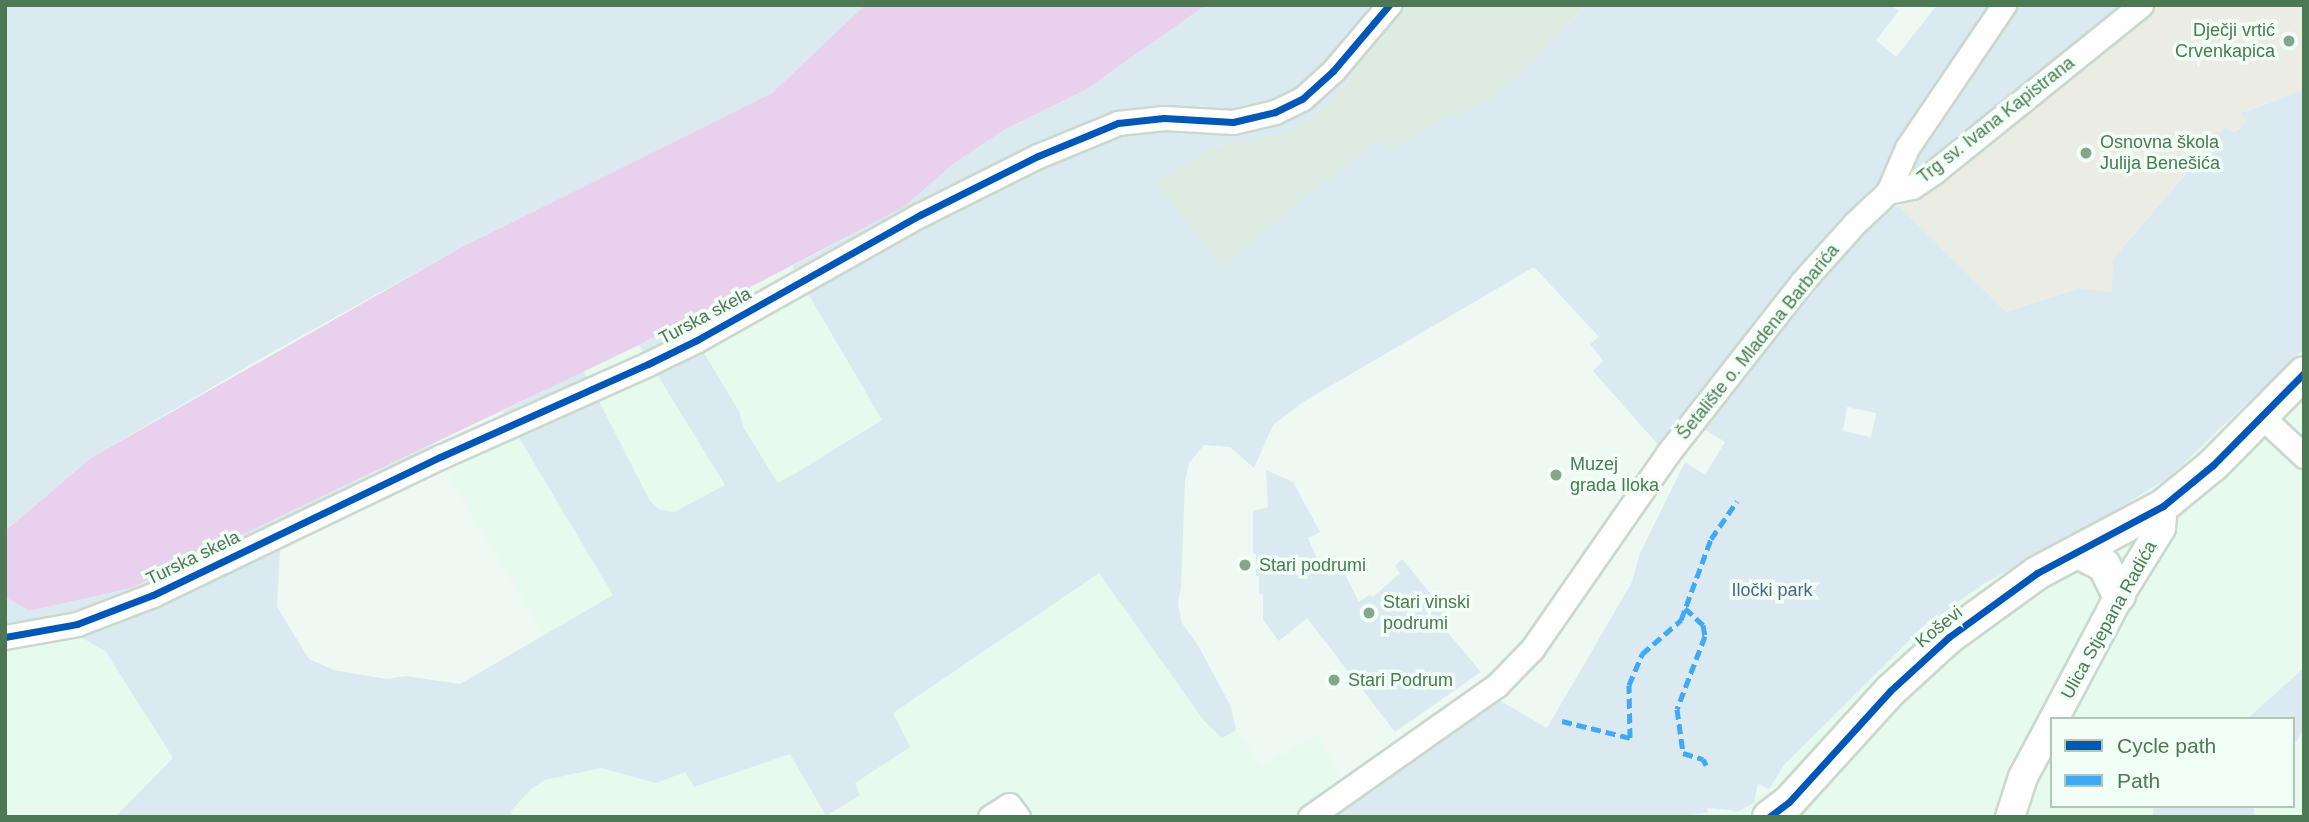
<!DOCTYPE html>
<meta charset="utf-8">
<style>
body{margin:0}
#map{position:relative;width:2309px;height:822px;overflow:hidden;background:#eff9f4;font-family:Helvetica,sans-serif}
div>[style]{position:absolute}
.residential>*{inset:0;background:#e6faee;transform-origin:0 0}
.industrial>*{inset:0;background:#deebe2}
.education>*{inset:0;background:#ebede4}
.green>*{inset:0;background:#daeaf0;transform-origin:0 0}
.water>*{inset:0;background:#e9d0ec}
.roads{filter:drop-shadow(2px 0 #cad8cd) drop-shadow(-2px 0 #cad8cd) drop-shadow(0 2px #cad8cd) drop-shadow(0 -2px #cad8cd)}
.minor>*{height:23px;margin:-11.5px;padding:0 11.5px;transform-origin:11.5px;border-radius:11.5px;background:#fdfefd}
.tertiary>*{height:28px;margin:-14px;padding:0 14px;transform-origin:14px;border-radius:14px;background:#fdfefd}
.secondary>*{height:32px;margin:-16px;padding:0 16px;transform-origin:16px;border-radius:16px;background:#fdfefd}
.quiet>*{height:5px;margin-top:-2.5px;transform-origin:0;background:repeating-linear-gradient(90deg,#3fa9f5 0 10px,transparent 0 15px)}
.cycleway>*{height:7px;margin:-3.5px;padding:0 3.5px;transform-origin:3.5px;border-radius:3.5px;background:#0057b8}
.dots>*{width:19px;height:19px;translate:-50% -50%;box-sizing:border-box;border:4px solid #f2fff7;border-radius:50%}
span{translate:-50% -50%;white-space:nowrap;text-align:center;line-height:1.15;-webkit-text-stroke:7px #f2fff7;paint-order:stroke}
.poi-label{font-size:18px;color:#4c7954}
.right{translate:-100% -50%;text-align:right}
.left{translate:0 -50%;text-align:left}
.street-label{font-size:18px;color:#4c7954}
.park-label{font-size:18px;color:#49698b}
.frame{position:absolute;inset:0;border:7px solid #4c7954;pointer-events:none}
.legend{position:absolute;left:2050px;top:717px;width:245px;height:91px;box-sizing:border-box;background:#f2fff7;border:2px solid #b0c9b6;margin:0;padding:9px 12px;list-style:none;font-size:21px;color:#4c7954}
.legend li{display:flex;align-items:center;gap:14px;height:35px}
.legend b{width:35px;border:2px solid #b0c9b6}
</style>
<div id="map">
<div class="residential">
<div style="clip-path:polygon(792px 266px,882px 420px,778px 483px,743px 427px,740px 413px,685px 321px)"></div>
<div style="clip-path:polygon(639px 345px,725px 486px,674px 512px,659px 509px,650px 501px,583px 370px)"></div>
<div style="clip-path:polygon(evenodd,2304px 349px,2304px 817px,1662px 817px,1729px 813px,1769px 789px,1784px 765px,1921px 629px,1983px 584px,2094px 524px,2220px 431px,2304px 349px,2052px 719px,2293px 719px,2293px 806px,2052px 806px,2052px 719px)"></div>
<div style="left:503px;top:411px;width:214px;height:80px;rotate:59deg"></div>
<div style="clip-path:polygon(1099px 573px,1205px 722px,1222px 738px,1236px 730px,1262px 765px,1318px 735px,1361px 817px,512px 817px,510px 812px,531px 789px,545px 780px,601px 768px,628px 774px,685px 772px,694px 787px,790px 754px,825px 816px,854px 783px,910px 747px,893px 713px)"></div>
<div style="clip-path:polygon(64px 627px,106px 652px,173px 757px,115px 817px,5px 817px,5px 637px)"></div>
</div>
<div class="industrial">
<div style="clip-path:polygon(1409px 5px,1587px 5px,1519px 75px,1485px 103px,1450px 117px,1389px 149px,1381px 139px,1281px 217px,1222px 267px,1159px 187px,1159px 179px,1215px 146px,1290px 132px,1330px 102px)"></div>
</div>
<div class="education">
<div style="clip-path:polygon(2147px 5px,2304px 5px,2304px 90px,2242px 112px,2245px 120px,2242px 127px,2235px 132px,2225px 128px,2113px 259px,2113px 292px,2081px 288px,2006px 312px,1899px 206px)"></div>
</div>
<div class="green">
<div style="clip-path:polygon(5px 5px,865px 5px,772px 93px,460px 248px,262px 358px,91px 458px,5px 531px)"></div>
<div style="clip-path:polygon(1206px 5px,1409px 5px,1330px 102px,1290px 132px,1215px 146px,1159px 179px,1159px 187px,1222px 267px,1281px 217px,1381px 139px,1389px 149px,1450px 117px,1485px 103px,1519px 75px,1587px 5px,1890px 5px,1899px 11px,1876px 40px,1896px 57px,1937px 5px,1995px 5px,1873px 190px,1776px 301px,1660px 447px,1593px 371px,1603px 361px,1590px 344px,1599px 337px,1534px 267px,1303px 402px,1273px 425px,1254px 468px,1230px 447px,1204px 445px,1189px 463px,1185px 481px,1181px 587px,1178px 603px,1182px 623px,1199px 647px,1231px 707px,1236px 730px,1222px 738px,1205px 722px,1099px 573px,893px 713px,910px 747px,855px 783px,860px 795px,826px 816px,790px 754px,694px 787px,685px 772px,656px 783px,601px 768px,545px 780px,531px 789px,511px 811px,512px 817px,115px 817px,173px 758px,106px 652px,64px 627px,5px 637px,5px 597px,29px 611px,131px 588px,431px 445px,438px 458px,281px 533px,277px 607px,309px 659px,334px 670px,387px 679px,405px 676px,460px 684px,613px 595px,503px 411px,583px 370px,650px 501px,659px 509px,674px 512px,725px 485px,639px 345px,685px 321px,740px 413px,743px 427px,778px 483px,796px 473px,882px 420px,792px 266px,904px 207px,953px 164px,1004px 130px,1085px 90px)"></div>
<div style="clip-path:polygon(2010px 5px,2130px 5px,1925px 173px,1916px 171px,1910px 165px,1910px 155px)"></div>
<div style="clip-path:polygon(evenodd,2304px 90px,2304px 349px,2169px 477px,2094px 524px,1983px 584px,1921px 629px,1784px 765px,1769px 789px,1758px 784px,1754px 803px,1738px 811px,1707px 808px,1708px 813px,1662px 817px,1329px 817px,1336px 802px,1499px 700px,1547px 728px,1632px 582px,1640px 553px,1685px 462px,1705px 475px,1725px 442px,1704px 429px,1750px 365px,1876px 212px,1899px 206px,2006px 312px,2081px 288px,2112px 292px,2113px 259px,2225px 128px,2235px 132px,2242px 127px,2245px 120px,2241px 113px,2304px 90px,1847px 407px,1876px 413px,1871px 437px,1843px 431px,1847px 407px)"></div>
<div style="clip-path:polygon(1266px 470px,1293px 482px,1320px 532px,1308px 538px,1319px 563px,1335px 555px,1359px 602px,1369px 595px,1373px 597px,1400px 573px,1395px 566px,1402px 559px,1449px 616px,1440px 623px,1481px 672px,1395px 732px,1307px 618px,1279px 641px,1263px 620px,1263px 594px,1259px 594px,1259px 576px,1256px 576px,1256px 554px,1253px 554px,1253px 511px,1268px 507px)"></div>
<div style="clip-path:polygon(2304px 668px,2304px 730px,2293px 746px,2293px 719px,2247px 719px)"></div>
<div style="left:2153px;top:806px;width:101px;height:13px"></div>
</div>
<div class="water">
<div style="clip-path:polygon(865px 5px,1206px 5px,1085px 90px,1004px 130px,953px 164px,904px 207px,639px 345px,131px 588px,29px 611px,5px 597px,5px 531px,91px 458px,460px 248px,772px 93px)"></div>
</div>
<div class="roads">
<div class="minor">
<div style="left:1888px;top:192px;width:25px;rotate:-12deg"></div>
<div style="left:1912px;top:187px;width:27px;rotate:-34deg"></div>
<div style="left:1934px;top:172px;width:266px;rotate:-38.9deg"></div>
<div style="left:2261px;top:416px;width:59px;rotate:42.9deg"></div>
<div style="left:5px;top:637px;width:73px;rotate:-10.2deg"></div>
<div style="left:77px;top:624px;width:81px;rotate:-20.9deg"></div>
<div style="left:153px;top:595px;width:318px;rotate:-25.7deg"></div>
<div style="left:440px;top:457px;width:228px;rotate:-24.1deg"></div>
<div style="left:648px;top:364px;width:55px;rotate:-26.1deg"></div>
<div style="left:697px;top:340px;width:256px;rotate:-29.3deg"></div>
<div style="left:920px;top:215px;width:132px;rotate:-26.6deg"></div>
<div style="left:1038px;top:156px;width:87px;rotate:-22.4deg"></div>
<div style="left:1118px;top:123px;width:46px;rotate:-6.2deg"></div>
<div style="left:1164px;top:118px;width:69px;rotate:3.3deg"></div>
<div style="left:1233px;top:122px;width:43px;rotate:-13.4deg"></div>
<div style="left:1275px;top:112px;width:30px;rotate:-26deg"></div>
<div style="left:1302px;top:99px;width:42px;rotate:-42.1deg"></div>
<div style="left:1333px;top:71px;width:87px;rotate:-49.7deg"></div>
<div style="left:990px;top:817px;width:22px;rotate:-32deg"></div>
<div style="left:1009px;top:805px;width:15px;rotate:53deg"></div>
<div style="left:1310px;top:817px;width:229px;rotate:-35.2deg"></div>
<div style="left:1497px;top:685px;width:50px;rotate:-45.8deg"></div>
<div style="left:1532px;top:649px;width:239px;rotate:-55.2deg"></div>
<div style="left:1668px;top:453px;width:217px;rotate:-51.9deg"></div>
<div style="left:1802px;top:282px;width:79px;rotate:-48.1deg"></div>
<div style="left:1855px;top:223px;width:45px;rotate:-43.2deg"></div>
<div style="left:1888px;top:192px;width:48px;rotate:-66.6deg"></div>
<div style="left:1907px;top:148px;width:173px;rotate:-55.9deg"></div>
</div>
<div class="tertiary">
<div style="left:2054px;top:719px;width:139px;rotate:-62.1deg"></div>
<div style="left:2119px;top:596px;width:80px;rotate:-58.3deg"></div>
<div style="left:2161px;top:528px;width:22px;rotate:-85deg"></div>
<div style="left:2010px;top:817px;width:42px;rotate:-72deg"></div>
<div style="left:2023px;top:777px;width:61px;rotate:-61.8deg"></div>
</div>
<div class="secondary">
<div style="left:2078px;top:552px;width:29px;rotate:27deg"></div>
<div style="left:2104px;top:565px;width:34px;rotate:64deg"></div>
<div style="left:1769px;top:817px;width:25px;rotate:-37deg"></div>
<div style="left:1789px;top:802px;width:150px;rotate:-47.7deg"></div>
<div style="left:1890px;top:691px;width:80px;rotate:-42.5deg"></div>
<div style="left:1949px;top:637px;width:109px;rotate:-36deg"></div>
<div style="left:2037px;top:573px;width:143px;rotate:-28deg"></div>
<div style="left:2163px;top:506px;width:65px;rotate:-39.4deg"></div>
<div style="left:2213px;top:465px;width:129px;rotate:-45.3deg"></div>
</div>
</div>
<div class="quiet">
<div style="left:1685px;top:608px;width:25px;rotate:43deg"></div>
<div style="left:1703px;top:625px;width:11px;rotate:80deg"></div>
<div style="left:1705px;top:636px;width:78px;rotate:111deg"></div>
<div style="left:1677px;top:709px;width:44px;rotate:82.2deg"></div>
<div style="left:1683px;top:753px;width:21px;rotate:17deg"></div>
<div style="left:1703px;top:759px;width:7px;rotate:63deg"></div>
<div style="left:1562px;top:721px;width:70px;rotate:14deg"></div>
<div style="left:1630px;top:738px;width:53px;rotate:-91.1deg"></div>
<div style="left:1629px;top:685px;width:34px;rotate:-67deg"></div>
<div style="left:1642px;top:654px;width:52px;rotate:-41.1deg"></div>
<div style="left:1681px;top:620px;width:86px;rotate:-69.7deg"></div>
<div style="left:1711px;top:539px;width:46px;rotate:-55.6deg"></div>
</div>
<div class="cycleway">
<div style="left:5px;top:637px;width:73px;rotate:-10.2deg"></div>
<div style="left:77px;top:624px;width:81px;rotate:-20.9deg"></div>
<div style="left:153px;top:595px;width:318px;rotate:-25.7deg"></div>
<div style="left:440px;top:457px;width:228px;rotate:-24.1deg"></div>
<div style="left:648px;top:364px;width:55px;rotate:-26.1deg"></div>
<div style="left:697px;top:340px;width:256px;rotate:-29.3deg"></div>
<div style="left:920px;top:215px;width:132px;rotate:-26.6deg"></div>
<div style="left:1038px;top:156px;width:87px;rotate:-22.4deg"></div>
<div style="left:1118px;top:123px;width:46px;rotate:-6.2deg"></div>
<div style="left:1164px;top:118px;width:69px;rotate:3.3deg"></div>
<div style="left:1233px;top:122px;width:43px;rotate:-13.4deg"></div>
<div style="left:1275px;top:112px;width:30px;rotate:-26deg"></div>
<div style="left:1302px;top:99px;width:42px;rotate:-42.1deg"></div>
<div style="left:1333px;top:71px;width:87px;rotate:-49.7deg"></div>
<div style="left:1769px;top:817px;width:25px;rotate:-37deg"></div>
<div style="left:1789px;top:802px;width:150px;rotate:-47.7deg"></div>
<div style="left:1890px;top:691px;width:80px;rotate:-42.5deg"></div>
<div style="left:1949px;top:637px;width:109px;rotate:-36deg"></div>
<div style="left:2037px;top:573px;width:143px;rotate:-28deg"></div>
<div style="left:2163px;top:506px;width:65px;rotate:-39.4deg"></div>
<div style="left:2213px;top:465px;width:129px;rotate:-45.3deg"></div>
</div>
<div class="dots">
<div style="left:2289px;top:41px;background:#85a68c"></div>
<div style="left:2086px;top:153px;background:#85a68c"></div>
<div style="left:1556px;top:475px;background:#85a68c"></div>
<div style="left:1245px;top:565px;background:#85a68c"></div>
<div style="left:1369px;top:613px;background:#85a68c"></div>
<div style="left:1334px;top:680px;background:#85a68c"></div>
</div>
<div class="poi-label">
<span class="right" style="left:2275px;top:41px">Dječji vrtić<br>Crvenkapica</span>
<span class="left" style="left:2100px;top:153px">Osnovna škola<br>Julija Benešića</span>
<span class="left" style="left:1570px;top:475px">Muzej<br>grada Iloka</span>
<span class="left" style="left:1259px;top:565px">Stari podrumi</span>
<span class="left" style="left:1383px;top:613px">Stari vinski<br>podrumi</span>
<span class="left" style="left:1348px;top:680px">Stari Podrum</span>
</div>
<div class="street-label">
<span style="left:1996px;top:120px;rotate:-38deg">Trg sv. Ivana Kapistrana</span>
<span style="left:705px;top:316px;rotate:-28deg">Turska skela</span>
<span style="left:1758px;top:342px;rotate:-51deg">Šetalište o. Mladena Barbarića</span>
<span style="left:193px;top:558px;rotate:-26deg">Turska skela</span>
<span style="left:2109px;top:620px;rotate:-61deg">Ulica Stjepana Radića</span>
<span style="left:1939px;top:627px;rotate:-39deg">Koševi</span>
</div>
<div class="park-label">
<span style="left:1772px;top:590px">Iločki park</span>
</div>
<div class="frame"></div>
<ul class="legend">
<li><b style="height:9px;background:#0057b8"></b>Cycle path</li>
<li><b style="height:9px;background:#3fa9f5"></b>Path</li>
</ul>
</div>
